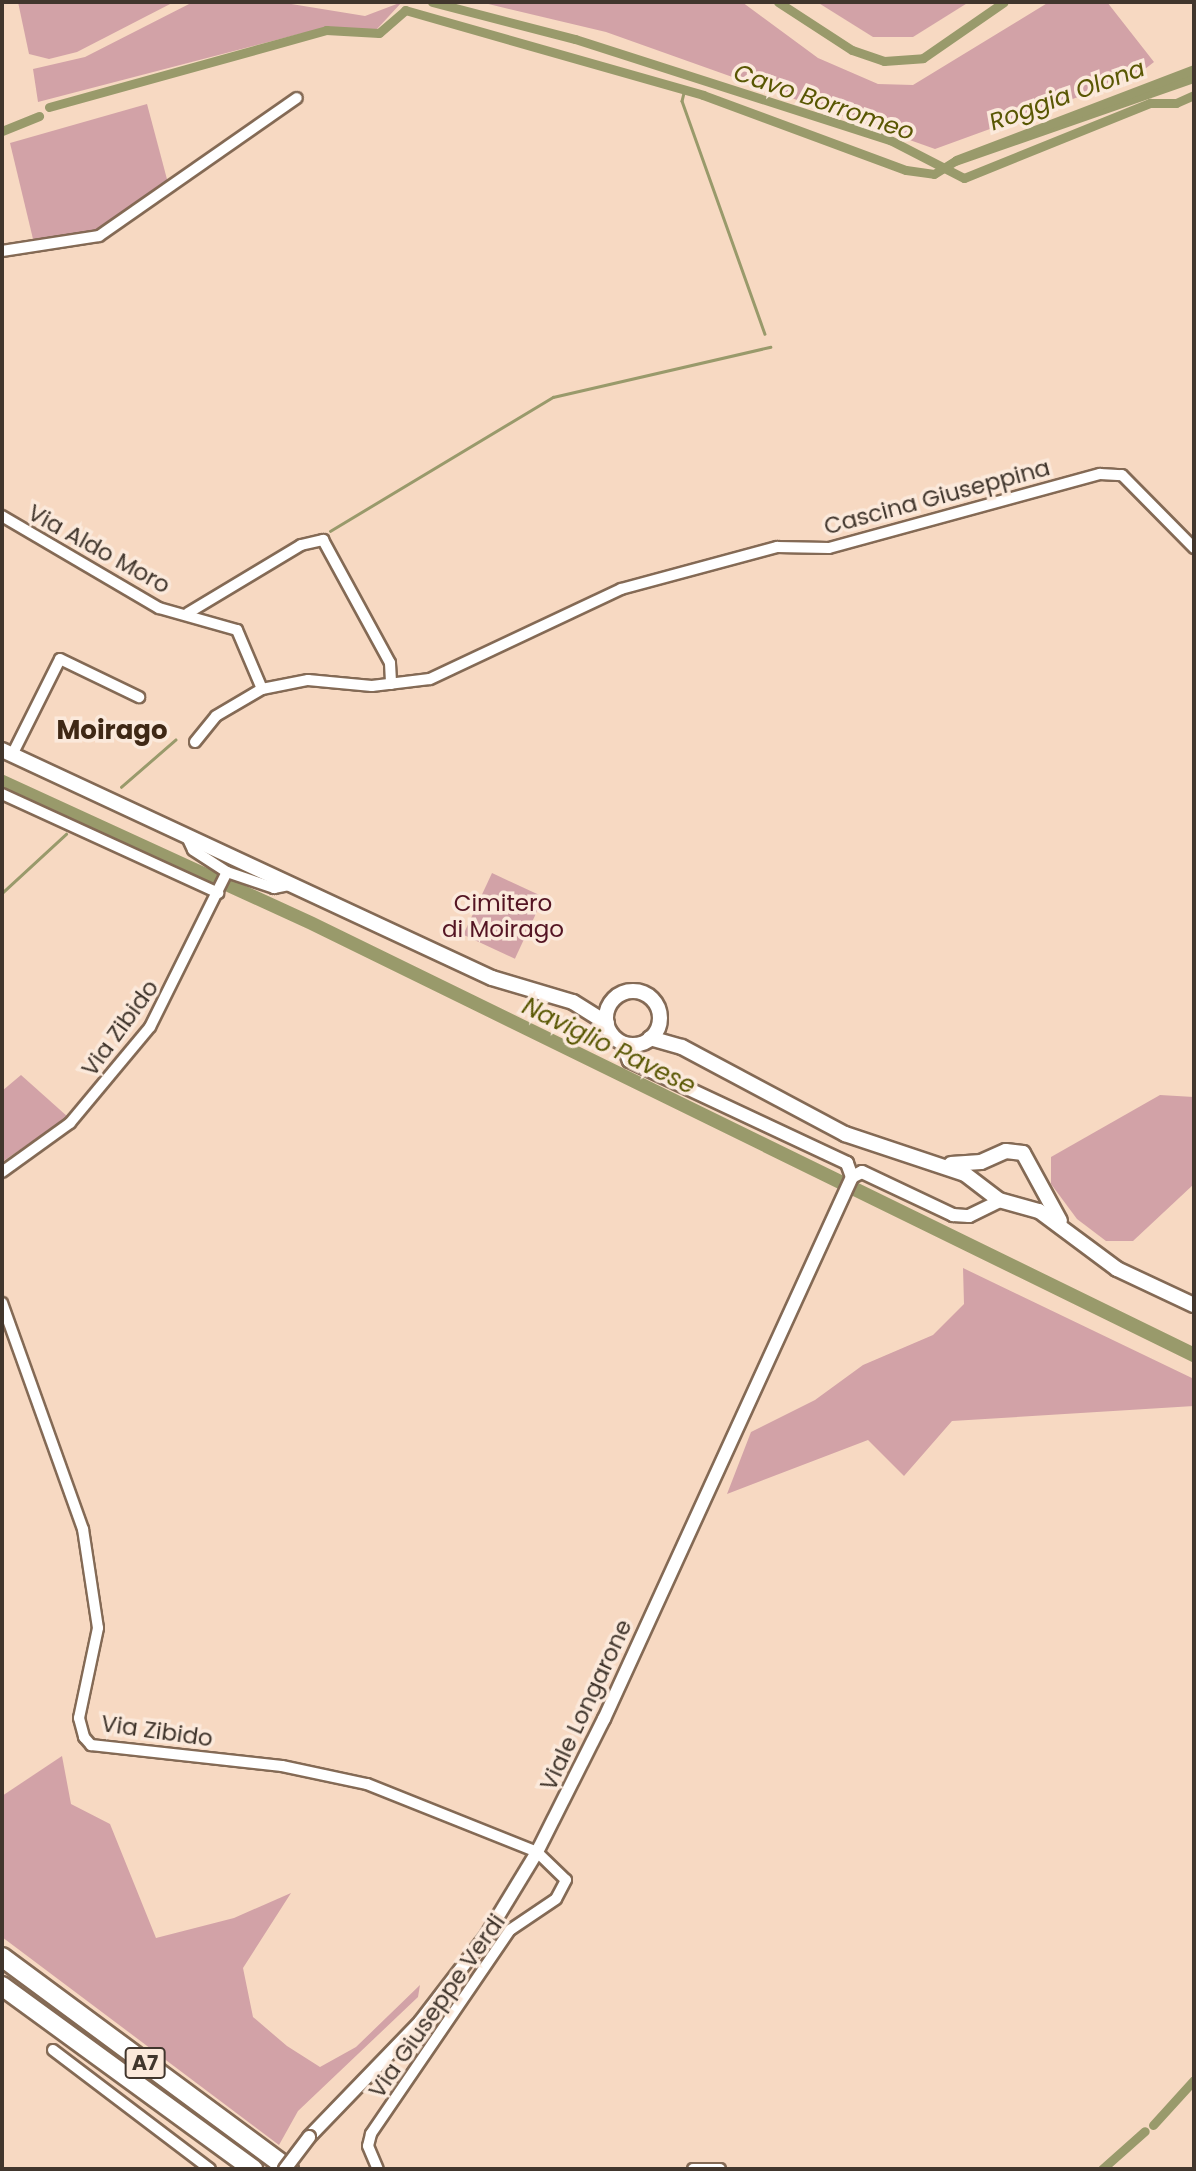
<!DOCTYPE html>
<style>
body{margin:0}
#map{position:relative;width:1196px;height:2171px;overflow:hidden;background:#f7d9c2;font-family:Poppins,sans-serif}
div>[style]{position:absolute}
.green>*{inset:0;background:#d2a2a7;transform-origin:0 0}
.water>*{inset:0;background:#999a6b}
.stream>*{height:2.5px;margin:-1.25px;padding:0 1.25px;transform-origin:1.25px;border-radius:1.25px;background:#999a6b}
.canal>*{height:9px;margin:-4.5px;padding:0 4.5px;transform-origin:4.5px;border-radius:4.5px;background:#999a6b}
.roads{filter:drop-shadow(2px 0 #846a55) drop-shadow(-2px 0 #846a55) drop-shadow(0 2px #846a55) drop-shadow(0 -2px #846a55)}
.minor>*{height:10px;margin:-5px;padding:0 5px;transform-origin:5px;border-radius:5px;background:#fff}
.secondary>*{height:12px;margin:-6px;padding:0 6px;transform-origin:6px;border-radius:6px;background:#fff}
.primary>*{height:14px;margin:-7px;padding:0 7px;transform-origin:7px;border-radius:7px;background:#fff}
.primary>.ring{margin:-7px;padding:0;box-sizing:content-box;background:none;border:14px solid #fff;border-radius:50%}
.motorway>*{height:18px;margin:-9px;padding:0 9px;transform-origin:9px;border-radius:9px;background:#fff}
.bridges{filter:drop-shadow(2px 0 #846a55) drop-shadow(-2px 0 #846a55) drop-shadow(0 2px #846a55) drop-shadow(0 -2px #846a55)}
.secondary-bridge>*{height:12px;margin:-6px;padding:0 6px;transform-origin:6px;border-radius:6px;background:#fff}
span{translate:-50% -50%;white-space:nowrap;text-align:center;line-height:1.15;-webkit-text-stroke:7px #fbe9db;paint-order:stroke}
.shield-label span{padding:2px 5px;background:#fbe9db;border:2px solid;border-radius:5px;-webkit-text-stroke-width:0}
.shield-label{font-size:21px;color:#41362d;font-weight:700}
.street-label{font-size:23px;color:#41362d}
.park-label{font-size:23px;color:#541423}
.water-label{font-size:24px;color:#595703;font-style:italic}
.quarter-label{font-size:26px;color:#3f2815;font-weight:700}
.frame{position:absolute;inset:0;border:4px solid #41362d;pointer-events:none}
</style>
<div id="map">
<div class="green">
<div style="clip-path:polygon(18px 2px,174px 2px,77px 52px,49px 59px,29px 54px)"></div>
<div style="clip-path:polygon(193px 2px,279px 2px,365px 16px,402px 2px,377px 29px,303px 33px,38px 102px,33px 69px,85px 57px)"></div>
<div style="clip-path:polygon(480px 2px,742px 2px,818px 58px,878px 84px,913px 85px,1049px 2px,1107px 2px,1154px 62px,1136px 76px,935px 149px,606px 32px)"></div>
<div style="clip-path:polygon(817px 2px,969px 2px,913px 37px,873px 37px)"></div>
<div style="clip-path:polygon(147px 104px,168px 183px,93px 232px,33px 239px,10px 143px)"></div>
<div style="left:492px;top:873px;width:57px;height:68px;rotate:25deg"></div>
<div style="clip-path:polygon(21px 1075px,68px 1117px,2px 1162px,2px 1091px)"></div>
<div style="clip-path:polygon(1160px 1095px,1194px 1097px,1194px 1184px,1133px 1241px,1106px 1241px,1077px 1219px,1051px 1184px,1051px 1157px)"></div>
<div style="clip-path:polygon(963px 1268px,1194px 1379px,1194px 1406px,952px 1421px,904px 1476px,868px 1440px,727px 1494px,751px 1432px,815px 1400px,863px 1365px,933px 1335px,964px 1304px)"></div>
<div style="clip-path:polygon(62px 1756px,71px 1804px,110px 1824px,156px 1938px,234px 1918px,291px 1893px,243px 1968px,253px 2017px,287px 2046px,320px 2067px,356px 2047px,420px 1985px,418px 1997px,298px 2111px,279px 2145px,2px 1937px,2px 1796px)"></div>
</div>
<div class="water">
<div style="clip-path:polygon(2px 774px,314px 917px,1194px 1347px,1194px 1363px,308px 929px,2px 789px)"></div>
</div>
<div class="stream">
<div style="left:685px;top:89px;width:12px;rotate:104deg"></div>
<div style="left:682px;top:101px;width:247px;rotate:70.4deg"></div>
<div style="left:330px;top:531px;width:260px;rotate:-31deg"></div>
<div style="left:553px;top:397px;width:223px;rotate:-13deg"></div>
<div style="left:121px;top:787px;width:72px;rotate:-41deg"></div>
<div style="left:2px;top:893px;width:87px;rotate:-42.7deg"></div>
</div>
<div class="canal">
<div style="left:432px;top:2px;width:148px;rotate:14.5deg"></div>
<div style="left:575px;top:39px;width:331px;rotate:17.8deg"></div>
<div style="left:890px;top:140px;width:83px;rotate:27.2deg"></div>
<div style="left:964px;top:178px;width:201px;rotate:-22deg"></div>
<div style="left:1150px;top:103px;width:26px"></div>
<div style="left:1176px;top:103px;width:20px;rotate:-24deg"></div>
<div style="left:778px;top:2px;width:88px;rotate:33deg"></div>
<div style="left:852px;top:50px;width:34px;rotate:19deg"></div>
<div style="left:884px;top:61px;width:39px;rotate:-4deg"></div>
<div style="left:923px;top:58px;width:98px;rotate:-34.7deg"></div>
<div style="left:49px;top:107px;width:288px;rotate:-15.5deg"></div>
<div style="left:326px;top:30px;width:53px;rotate:3.2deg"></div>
<div style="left:379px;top:33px;width:35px;rotate:-41deg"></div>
<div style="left:405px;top:10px;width:310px;rotate:15.9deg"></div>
<div style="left:703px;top:95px;width:216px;rotate:20.3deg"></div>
<div style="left:906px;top:170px;width:28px;rotate:8deg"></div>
<div style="left:934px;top:174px;width:25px;rotate:-32deg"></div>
<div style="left:955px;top:161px;width:253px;rotate:-19.2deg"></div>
<div style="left:2px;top:131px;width:40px;rotate:-22deg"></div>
<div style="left:956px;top:160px;width:255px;rotate:-20.9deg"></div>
<div style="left:1153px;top:2125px;width:61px;rotate:-47.7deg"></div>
<div style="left:1102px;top:2169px;width:57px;rotate:-41.5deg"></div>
</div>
<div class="roads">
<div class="minor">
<div style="left:2px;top:251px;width:98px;rotate:-8.8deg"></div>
<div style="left:99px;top:236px;width:241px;rotate:-34.9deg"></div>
<div style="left:2px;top:516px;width:182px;rotate:30.4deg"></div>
<div style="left:159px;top:608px;width:81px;rotate:15.8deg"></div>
<div style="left:237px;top:630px;width:64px;rotate:67deg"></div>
<div style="left:188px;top:613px;width:132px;rotate:-31deg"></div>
<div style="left:301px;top:545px;width:23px;rotate:-13deg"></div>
<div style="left:323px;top:540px;width:140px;rotate:61.4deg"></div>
<div style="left:390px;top:663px;width:21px;rotate:87deg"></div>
<div style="left:195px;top:742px;width:33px;rotate:-51deg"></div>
<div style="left:216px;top:716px;width:53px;rotate:-30.4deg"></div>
<div style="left:262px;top:689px;width:47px;rotate:-11.1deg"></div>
<div style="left:308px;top:680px;width:64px;rotate:5.4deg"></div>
<div style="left:372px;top:686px;width:58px;rotate:-6.9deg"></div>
<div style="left:430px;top:679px;width:211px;rotate:-25.2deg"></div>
<div style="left:621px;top:589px;width:162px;rotate:-15.1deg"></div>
<div style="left:777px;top:547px;width:52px;rotate:1.1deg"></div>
<div style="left:829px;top:548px;width:281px;rotate:-15.3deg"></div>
<div style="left:1100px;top:474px;width:22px;rotate:3deg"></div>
<div style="left:1122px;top:475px;width:103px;rotate:45.4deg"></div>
<div style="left:12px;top:755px;width:107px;rotate:-63.4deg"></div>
<div style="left:60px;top:659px;width:88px;rotate:25.7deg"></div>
<div style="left:2px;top:794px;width:238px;rotate:24.6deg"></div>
<div style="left:187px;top:837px;width:14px;rotate:65deg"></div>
<div style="left:193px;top:850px;width:40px;rotate:32.9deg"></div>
<div style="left:227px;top:872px;width:50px;rotate:18.8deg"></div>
<div style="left:274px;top:888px;width:15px;rotate:-11deg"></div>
<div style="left:2px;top:1172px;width:84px;rotate:-35.8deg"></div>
<div style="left:70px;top:1123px;width:125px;rotate:-50.2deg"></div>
<div style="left:150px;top:1027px;width:173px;rotate:-63.6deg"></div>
<div style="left:2px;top:1303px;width:240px;rotate:70.3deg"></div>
<div style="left:83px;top:1529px;width:100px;rotate:81.4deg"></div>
<div style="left:98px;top:1628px;width:92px;rotate:101.9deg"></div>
<div style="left:79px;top:1718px;width:20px;rotate:75deg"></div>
<div style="left:84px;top:1737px;width:11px;rotate:49deg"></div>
<div style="left:91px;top:1745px;width:192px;rotate:6.3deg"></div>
<div style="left:282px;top:1766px;width:87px;rotate:12deg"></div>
<div style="left:367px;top:1784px;width:183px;rotate:21.8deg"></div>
<div style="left:537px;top:1852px;width:40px;rotate:44deg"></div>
<div style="left:566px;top:1880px;width:21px;rotate:118deg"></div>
<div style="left:556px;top:1899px;width:55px;rotate:146deg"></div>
<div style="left:510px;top:1930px;width:247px;rotate:124.3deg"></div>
<div style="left:371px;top:2134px;width:12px;rotate:104deg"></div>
<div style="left:368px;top:2146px;width:25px;rotate:67deg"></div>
<div style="left:53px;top:2050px;width:197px;rotate:37.2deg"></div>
<div style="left:693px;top:2169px;width:27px"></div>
</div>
<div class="secondary">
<div style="left:852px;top:1177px;width:11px;rotate:-27deg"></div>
<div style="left:862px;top:1172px;width:101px;rotate:25.3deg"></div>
<div style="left:953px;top:1215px;width:16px;rotate:4deg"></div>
<div style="left:969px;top:1216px;width:34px;rotate:-26deg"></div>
<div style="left:309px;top:2137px;width:160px;rotate:-46deg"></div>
<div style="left:420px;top:2022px;width:108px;rotate:-52.5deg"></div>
<div style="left:486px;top:1936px;width:98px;rotate:-58.7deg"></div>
<div style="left:537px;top:1852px;width:149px;rotate:-63.3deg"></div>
<div style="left:604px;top:1719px;width:596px;rotate:-65.41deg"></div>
<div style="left:852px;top:1177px;width:15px;rotate:-110deg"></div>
<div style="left:847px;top:1163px;width:241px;rotate:-154.9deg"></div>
<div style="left:629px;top:1061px;width:21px;rotate:-113deg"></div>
</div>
<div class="primary">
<div style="left:2px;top:750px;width:540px;rotate:24.95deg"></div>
<div style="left:492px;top:978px;width:84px;rotate:16.5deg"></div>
<div style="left:573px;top:1002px;width:40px;rotate:32deg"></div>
<div class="ring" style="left:606px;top:991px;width:40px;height:40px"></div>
<div style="left:650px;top:1038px;width:33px;rotate:16deg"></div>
<div style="left:682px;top:1047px;width:185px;rotate:28.1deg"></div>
<div style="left:845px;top:1134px;width:126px;rotate:18.4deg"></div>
<div style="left:965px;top:1174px;width:43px;rotate:37.4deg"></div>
<div style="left:999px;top:1200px;width:41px;rotate:15.4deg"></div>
<div style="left:1039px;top:1211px;width:97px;rotate:36.6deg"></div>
<div style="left:1117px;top:1269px;width:85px;rotate:25.1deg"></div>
<div style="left:951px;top:1164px;width:30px;rotate:-4deg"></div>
<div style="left:981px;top:1162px;width:27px;rotate:-24deg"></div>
<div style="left:1006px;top:1151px;width:17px;rotate:7deg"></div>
<div style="left:1023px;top:1153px;width:77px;rotate:61.4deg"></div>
</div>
<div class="motorway">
<div style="left:2px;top:1957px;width:357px;rotate:36.5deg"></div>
<div style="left:2px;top:1986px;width:311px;rotate:36.1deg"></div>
</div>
</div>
<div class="bridges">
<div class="secondary-bridge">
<div style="left:285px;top:2169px;width:40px;rotate:-53deg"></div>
</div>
</div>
<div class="shield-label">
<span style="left:145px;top:2063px">A7</span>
</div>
<div class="street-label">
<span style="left:937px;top:497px;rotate:-15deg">Cascina Giuseppina</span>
<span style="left:99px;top:549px;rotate:29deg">Via Aldo Moro</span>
<span style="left:120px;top:1028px;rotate:-54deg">Via Zibido</span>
<span style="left:586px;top:1705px;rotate:-65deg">Viale Longarone</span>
<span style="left:157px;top:1731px;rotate:8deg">Via Zibido</span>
<span style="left:437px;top:2006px;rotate:-55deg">Via Giuseppe Verdi</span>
</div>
<div class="park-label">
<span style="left:503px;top:916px">Cimitero<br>di Moirago</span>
</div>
<div class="water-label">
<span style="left:1067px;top:95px;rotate:-20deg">Roggia Olona</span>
<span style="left:824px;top:102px;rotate:19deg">Cavo Borromeo</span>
<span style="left:609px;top:1046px;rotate:26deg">Naviglio Pavese</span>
</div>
<div class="quarter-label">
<span style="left:112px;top:731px">Moirago</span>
</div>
<div class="frame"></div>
</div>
